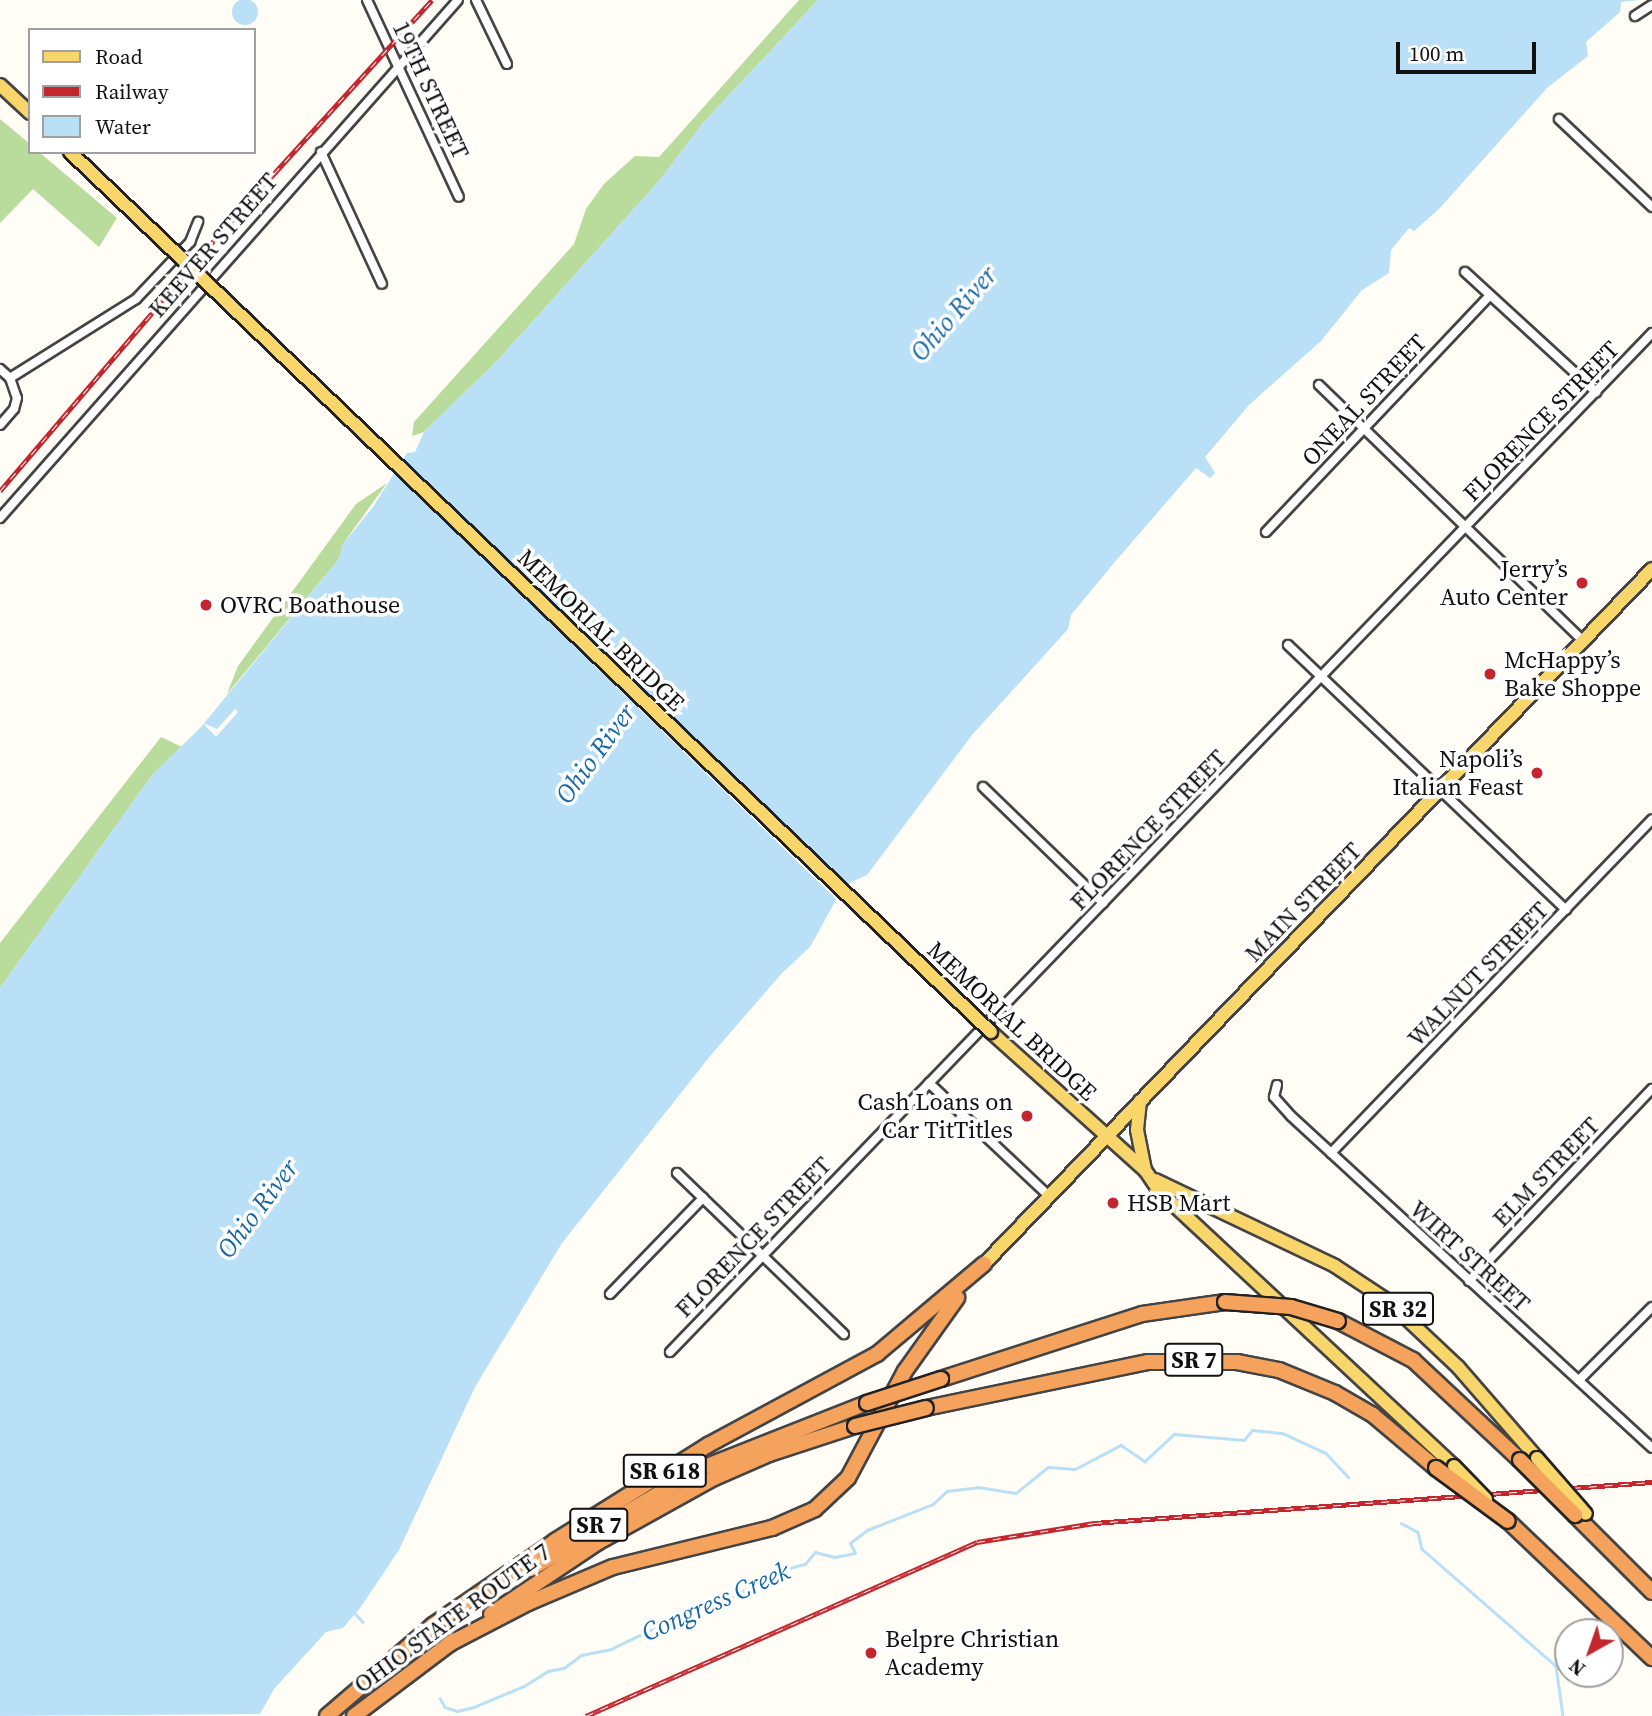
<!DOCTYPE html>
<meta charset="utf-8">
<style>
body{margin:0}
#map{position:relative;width:1652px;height:1716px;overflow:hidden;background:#fffdf5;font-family:"Source Serif 4",serif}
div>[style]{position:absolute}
.forest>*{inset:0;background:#b9dc9c}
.water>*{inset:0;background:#b9e0f7}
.round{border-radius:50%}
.pier>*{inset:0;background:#fffdf5;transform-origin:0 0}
.stream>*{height:2.5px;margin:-1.25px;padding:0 1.25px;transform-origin:1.25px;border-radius:1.25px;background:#b9e0f7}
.roads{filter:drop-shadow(2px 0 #444) drop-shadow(-2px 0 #444) drop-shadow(0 2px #444) drop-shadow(0 -2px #444)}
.street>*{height:8px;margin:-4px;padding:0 4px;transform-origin:4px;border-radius:4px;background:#fff}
.primary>*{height:12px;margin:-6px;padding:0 6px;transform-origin:6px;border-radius:6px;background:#f9d66b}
.highway>*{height:14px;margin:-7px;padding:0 7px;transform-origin:7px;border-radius:7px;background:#f5a25d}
.rail>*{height:5px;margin-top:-2.5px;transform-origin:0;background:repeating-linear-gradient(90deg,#fff 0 8px,#c4262e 0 16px);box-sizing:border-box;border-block:2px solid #c4262e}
.bridges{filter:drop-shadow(2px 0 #222) drop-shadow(-2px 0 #222) drop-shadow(0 2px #222) drop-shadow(0 -2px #222)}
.primary-bridge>*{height:12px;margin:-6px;padding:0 6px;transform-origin:6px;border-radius:6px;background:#f9d66b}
.highway-bridge>*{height:14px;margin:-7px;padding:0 7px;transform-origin:7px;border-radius:7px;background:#f5a25d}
.dots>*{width:19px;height:19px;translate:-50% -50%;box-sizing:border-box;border:4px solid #fff;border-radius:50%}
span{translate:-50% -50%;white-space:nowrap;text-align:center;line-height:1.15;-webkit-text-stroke:7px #fff;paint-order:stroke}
.shield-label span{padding:2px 5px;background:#fff;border:2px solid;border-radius:5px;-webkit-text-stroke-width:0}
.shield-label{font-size:23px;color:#111;font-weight:700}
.street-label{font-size:24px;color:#111}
.poi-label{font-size:24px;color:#111}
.right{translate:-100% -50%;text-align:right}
.left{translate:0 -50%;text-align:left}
.water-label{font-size:26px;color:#1768a6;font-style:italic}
.legend{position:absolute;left:28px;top:28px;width:228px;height:126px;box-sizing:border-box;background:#fff;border:2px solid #a0a0a0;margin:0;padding:9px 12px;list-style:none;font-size:21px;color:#111}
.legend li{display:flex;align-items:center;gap:14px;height:35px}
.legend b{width:35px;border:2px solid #a0a0a0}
.north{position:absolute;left:1554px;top:1618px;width:70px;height:70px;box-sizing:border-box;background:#fff;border:2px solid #a0a0a0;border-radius:50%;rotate:220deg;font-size:19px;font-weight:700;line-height:28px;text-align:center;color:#111}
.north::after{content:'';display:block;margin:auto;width:24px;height:32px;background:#c4262e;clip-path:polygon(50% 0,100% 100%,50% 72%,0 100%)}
.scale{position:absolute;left:1396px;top:42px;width:140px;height:32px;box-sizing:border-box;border:4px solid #111;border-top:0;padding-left:9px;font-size:21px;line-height:24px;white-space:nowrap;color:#111;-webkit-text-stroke:5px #fff;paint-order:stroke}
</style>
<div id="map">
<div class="forest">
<div style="clip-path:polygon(799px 0,818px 0,703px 123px,659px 181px,499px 359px,424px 432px,412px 436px,414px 422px,574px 244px,586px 209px,604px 184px,635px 156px,659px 157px)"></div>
<div style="clip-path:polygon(0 119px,30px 144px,30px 152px,39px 152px,117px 218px,99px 247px,33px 189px,0 223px)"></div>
<div style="clip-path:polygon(387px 483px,343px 544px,339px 559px,227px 694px,238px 666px,356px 504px)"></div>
<div style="clip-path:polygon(161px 737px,182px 747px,153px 774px,0 988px,0 943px)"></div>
</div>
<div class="water">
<div class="round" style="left:232px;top:-1px;width:26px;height:26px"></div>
<div style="clip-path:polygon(818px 0,1640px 0,1621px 2px,1620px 12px,1586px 42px,1588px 56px,1547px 88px,1439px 209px,1414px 231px,1409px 228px,1391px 250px,1389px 273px,1362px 290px,1321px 341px,1249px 405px,1205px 457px,1215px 473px,1210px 478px,1196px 468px,1113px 564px,1071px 615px,1068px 629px,972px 735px,867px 875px,851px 882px,837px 898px,810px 947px,782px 973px,711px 1055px,562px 1243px,475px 1387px,399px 1550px,360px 1608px,343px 1628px,326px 1632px,274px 1689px,260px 1714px,0 1716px,0 988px,153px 774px,201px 727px,339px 559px,343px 544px,373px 507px,407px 453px,415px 452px,424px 432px,499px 359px,659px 181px,703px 123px)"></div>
</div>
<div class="pier">
<div style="left:400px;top:457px;width:624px;height:15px;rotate:44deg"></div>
<div style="clip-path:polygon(235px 709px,238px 712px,216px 737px,203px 723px,217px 729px)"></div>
</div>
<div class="stream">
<div style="left:1401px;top:1523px;width:19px;rotate:28deg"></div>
<div style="left:1418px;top:1532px;width:17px;rotate:77deg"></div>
<div style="left:1422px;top:1549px;width:178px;rotate:41.1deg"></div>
<div style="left:1556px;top:1666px;width:50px;rotate:82deg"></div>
<div style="left:354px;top:1612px;width:13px;rotate:48deg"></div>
<div style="left:440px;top:1698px;width:10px;rotate:61deg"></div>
<div style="left:445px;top:1707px;width:13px;rotate:18deg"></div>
<div style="left:457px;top:1711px;width:17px;rotate:-13deg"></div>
<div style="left:474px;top:1707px;width:54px;rotate:-22.8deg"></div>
<div style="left:524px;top:1686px;width:28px;rotate:-32deg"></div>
<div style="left:548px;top:1671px;width:16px;rotate:-11deg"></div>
<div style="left:564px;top:1668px;width:21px;rotate:-37deg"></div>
<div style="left:581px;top:1655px;width:31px;rotate:-11deg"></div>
<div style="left:611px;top:1649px;width:109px;rotate:-25.6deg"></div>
<div style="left:709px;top:1602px;width:23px;rotate:-13deg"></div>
<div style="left:731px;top:1597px;width:58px;rotate:-27.9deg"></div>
<div style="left:782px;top:1570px;width:24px;rotate:-15deg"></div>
<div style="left:805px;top:1564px;width:16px;rotate:-50deg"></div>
<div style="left:815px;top:1552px;width:21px;rotate:14deg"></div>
<div style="left:835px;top:1557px;width:20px;rotate:-11deg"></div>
<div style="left:855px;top:1553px;width:11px;rotate:-117deg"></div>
<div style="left:850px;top:1543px;width:21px;rotate:-37deg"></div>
<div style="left:867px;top:1530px;width:71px;rotate:-21.5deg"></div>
<div style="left:933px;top:1504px;width:19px;rotate:-43deg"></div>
<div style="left:947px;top:1491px;width:31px;rotate:-7deg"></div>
<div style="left:978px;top:1487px;width:38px;rotate:9deg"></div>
<div style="left:1016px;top:1493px;width:41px;rotate:-39.1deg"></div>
<div style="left:1048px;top:1467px;width:27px;rotate:4deg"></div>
<div style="left:1075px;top:1469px;width:52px;rotate:-27.6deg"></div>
<div style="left:1121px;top:1445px;width:29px;rotate:34deg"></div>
<div style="left:1145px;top:1461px;width:40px;rotate:-43deg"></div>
<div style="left:1174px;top:1434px;width:70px;rotate:4.9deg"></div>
<div style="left:1244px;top:1440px;width:13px;rotate:-51deg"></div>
<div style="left:1252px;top:1430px;width:30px;rotate:6deg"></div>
<div style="left:1282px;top:1433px;width:48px;rotate:24.4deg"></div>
<div style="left:1326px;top:1453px;width:33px;rotate:47deg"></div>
</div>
<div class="roads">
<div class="street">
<div style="left:367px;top:0;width:217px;rotate:65deg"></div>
<div style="left:476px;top:0;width:71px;rotate:64.2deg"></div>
<div style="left:1635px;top:16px;width:20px;rotate:-33deg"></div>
<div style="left:1559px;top:119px;width:128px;rotate:43.4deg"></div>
<div style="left:321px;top:152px;width:145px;rotate:65.2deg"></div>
<div style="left:1465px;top:272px;width:178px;rotate:42.5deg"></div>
<div style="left:0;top:369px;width:13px;rotate:42deg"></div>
<div style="left:10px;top:378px;width:21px;rotate:71deg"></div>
<div style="left:17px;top:398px;width:11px;rotate:105deg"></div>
<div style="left:14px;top:409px;width:21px;rotate:131deg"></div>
<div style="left:10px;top:378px;width:149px;rotate:-32.1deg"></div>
<div style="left:136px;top:299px;width:79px;rotate:-46.5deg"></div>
<div style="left:190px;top:242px;width:22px;rotate:-68deg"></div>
<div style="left:1319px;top:385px;width:366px;rotate:44.1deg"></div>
<div style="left:0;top:518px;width:691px;rotate:-48.52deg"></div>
<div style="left:1266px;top:532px;width:326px;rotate:-46.6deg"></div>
<div style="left:1288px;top:645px;width:384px;rotate:43.6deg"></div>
<div style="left:983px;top:787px;width:167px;rotate:44deg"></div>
<div style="left:929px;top:1083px;width:165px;rotate:43.3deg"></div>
<div style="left:1277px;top:1085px;width:12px;rotate:104deg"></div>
<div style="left:1274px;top:1097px;width:25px;rotate:48deg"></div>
<div style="left:1291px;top:1116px;width:490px;rotate:42.6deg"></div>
<div style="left:1331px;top:1153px;width:463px;rotate:-46.1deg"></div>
<div style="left:677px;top:1173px;width:232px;rotate:44deg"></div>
<div style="left:1469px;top:1281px;width:265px;rotate:-46.4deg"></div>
<div style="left:610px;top:1294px;width:134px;rotate:-45.9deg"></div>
<div style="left:670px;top:1352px;width:1415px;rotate:-46.06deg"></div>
<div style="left:1579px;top:1380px;width:103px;rotate:-45deg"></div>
</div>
<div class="primary">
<div style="left:0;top:85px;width:41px;rotate:43deg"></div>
<div style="left:991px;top:1032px;width:207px;rotate:41.9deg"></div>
<div style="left:1145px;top:1170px;width:25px;rotate:56deg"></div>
<div style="left:1159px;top:1191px;width:403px;rotate:43deg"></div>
<div style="left:1140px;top:1101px;width:29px;rotate:96deg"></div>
<div style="left:1137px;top:1130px;width:41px;rotate:78.7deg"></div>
<div style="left:1155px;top:1180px;width:199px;rotate:25.5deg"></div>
<div style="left:1335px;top:1266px;width:64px;rotate:33.4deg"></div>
<div style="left:1388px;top:1301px;width:96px;rotate:43.3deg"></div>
<div style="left:1458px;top:1367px;width:121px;rotate:49deg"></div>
<div style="left:984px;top:1264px;width:964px;rotate:-46.13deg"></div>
</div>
<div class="highway">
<div style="left:1338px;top:1321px;width:85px;rotate:27.5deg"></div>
<div style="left:1413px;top:1360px;width:146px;rotate:43.1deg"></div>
<div style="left:941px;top:1379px;width:211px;rotate:-17.9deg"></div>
<div style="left:1142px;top:1314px;width:84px;rotate:-8.2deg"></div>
<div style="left:926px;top:1408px;width:227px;rotate:-11.7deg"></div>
<div style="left:1148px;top:1362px;width:89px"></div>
<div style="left:1237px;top:1362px;width:43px;rotate:10.8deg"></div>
<div style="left:1279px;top:1370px;width:61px;rotate:22.3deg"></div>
<div style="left:1335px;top:1393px;width:44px;rotate:30.1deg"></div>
<div style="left:1373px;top:1415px;width:82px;rotate:40.1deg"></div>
<div style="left:1575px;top:1515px;width:109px;rotate:45deg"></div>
<div style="left:1508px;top:1521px;width:199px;rotate:43.6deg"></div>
<div style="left:531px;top:1569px;width:199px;rotate:-30.6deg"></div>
<div style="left:702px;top:1468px;width:177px;rotate:-21.5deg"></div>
<div style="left:491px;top:1614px;width:128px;rotate:-33.8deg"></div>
<div style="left:597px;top:1543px;width:134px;rotate:-29.1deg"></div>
<div style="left:714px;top:1478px;width:60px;rotate:-23.6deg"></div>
<div style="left:769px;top:1454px;width:90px;rotate:-18deg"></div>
<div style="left:449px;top:1644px;width:89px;rotate:-27.4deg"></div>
<div style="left:528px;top:1603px;width:92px;rotate:-23deg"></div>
<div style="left:613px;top:1567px;width:164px;rotate:-13.8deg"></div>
<div style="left:772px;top:1528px;width:47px;rotate:-23.8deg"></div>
<div style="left:815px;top:1509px;width:45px;rotate:-43.2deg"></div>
<div style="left:848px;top:1478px;width:121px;rotate:-62deg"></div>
<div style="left:905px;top:1371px;width:90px;rotate:-54.5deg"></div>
<div style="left:327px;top:1716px;width:140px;rotate:-40.6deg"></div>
<div style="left:433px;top:1625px;width:148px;rotate:-34.5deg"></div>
<div style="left:555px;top:1541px;width:181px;rotate:-32.1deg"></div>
<div style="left:708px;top:1445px;width:192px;rotate:-28.3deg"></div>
<div style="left:877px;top:1354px;width:140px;rotate:-40.1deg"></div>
<div style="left:354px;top:1716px;width:126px;rotate:-37deg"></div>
</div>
</div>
<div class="rail">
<div style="left:0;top:491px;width:339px;rotate:-49.5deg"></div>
<div style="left:220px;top:233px;width:315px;rotate:-47.7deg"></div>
<div style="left:586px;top:1716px;width:428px;rotate:-24deg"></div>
<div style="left:977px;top:1542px;width:119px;rotate:-9.2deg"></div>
<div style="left:1094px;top:1523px;width:560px;rotate:-4.2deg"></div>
</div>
<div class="bridges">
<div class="primary-bridge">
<div style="left:70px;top:152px;width:1274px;rotate:43.7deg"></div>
<div style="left:1537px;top:1458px;width:74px;rotate:48.8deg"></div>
<div style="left:1454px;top:1466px;width:46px;rotate:45.9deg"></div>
</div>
<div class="highway-bridge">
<div style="left:1225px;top:1302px;width:66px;rotate:4.3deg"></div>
<div style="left:1291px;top:1307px;width:49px;rotate:16.6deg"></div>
<div style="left:867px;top:1403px;width:78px;rotate:-18deg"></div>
<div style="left:855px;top:1426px;width:73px;rotate:-14.2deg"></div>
<div style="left:1520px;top:1460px;width:78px;rotate:45deg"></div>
<div style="left:1436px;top:1468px;width:89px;rotate:36.4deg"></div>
</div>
</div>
<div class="dots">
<div style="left:1582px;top:583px;background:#c4262e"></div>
<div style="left:206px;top:605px;background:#c4262e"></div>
<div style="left:1490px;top:674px;background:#c4262e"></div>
<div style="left:1537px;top:773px;background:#c4262e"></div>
<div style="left:1027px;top:1116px;background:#c4262e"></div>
<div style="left:1113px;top:1203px;background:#c4262e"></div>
<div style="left:871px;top:1653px;background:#c4262e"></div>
</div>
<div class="shield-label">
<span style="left:1398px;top:1309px">SR 32</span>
<span style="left:1194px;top:1360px">SR 7</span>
<span style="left:665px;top:1471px">SR 618</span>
<span style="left:599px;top:1525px">SR 7</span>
</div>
<div class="street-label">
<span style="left:431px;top:90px;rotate:65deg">19TH STREET</span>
<span style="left:213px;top:245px;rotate:-49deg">KEEVER STREET</span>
<span style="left:1364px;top:400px;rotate:-47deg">ONEAL STREET</span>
<span style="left:1541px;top:421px;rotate:-46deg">FLORENCE STREET</span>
<span style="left:601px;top:630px;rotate:44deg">MEMORIAL BRIDGE</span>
<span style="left:1148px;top:830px;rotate:-46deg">FLORENCE STREET</span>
<span style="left:1303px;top:902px;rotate:-46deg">MAIN STREET</span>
<span style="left:1478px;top:974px;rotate:-46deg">WALNUT STREET</span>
<span style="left:1012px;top:1021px;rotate:43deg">MEMORIAL BRIDGE</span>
<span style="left:1546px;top:1172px;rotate:-46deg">ELM STREET</span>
<span style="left:753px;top:1237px;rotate:-46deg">FLORENCE STREET</span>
<span style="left:1470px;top:1256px;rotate:42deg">WIRT STREET</span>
<span style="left:452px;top:1618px;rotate:-36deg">OHIO STATE ROUTE 7</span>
</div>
<div class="poi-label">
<span class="right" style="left:1568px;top:583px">Jerry’s<br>Auto Center</span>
<span class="left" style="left:220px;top:605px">OVRC Boathouse</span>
<span class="left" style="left:1504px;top:674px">McHappy’s<br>Bake Shoppe</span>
<span class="right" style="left:1523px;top:773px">Napoli’s<br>Italian Feast</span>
<span class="right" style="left:1013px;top:1116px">Cash Loans on<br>Car TitTitles</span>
<span class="left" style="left:1127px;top:1203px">HSB Mart</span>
<span class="left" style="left:885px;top:1653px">Belpre Christian<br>Academy</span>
</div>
<div class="water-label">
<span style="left:954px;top:314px;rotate:-49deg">Ohio River</span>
<span style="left:596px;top:754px;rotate:-54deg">Ohio River</span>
<span style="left:258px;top:1209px;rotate:-53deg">Ohio River</span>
<span style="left:716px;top:1602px;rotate:-24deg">Congress Creek</span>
</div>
<ul class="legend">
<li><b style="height:9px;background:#f9d66b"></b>Road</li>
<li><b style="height:9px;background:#c4262e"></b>Railway</li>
<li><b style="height:19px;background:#b9e0f7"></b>Water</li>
</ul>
<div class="north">N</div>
<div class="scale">100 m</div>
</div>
